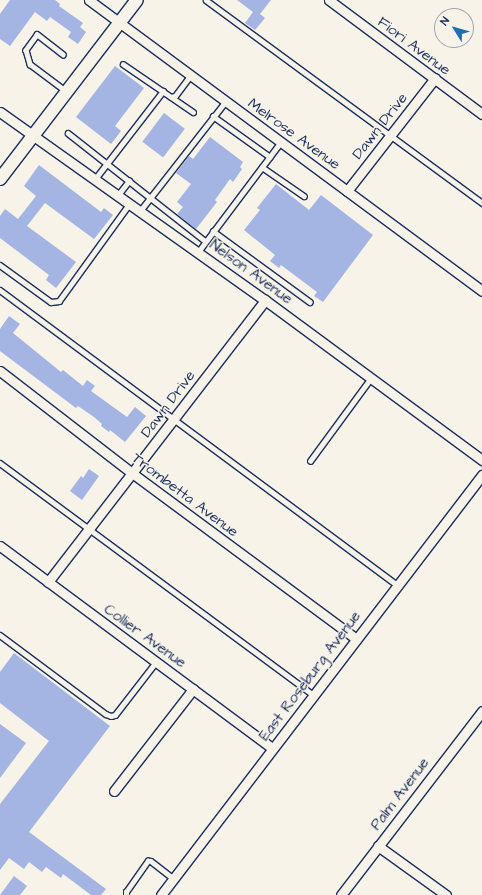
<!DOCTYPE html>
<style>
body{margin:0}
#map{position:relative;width:482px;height:895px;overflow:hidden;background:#f7f3e8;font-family:"Architects Daughter",sans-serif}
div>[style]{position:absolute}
.building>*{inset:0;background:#a4b4e3;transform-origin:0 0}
.roads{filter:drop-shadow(1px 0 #1b2f5e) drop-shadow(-1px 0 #1b2f5e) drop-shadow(0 1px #1b2f5e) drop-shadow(0 -1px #1b2f5e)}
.lane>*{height:4.5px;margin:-2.25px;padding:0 2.25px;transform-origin:2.25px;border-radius:2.25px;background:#f7f3e8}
.street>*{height:9px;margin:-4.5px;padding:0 4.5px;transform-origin:4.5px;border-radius:4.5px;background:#f7f3e8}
.secondary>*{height:12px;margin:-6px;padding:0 6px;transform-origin:6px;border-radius:6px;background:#f7f3e8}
span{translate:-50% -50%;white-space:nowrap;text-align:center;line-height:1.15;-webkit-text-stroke:3px #f7f3e8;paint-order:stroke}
.street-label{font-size:15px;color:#1b2f5e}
.north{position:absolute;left:434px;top:8px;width:40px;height:40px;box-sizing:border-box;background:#f7f3e8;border:1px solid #9fa5b1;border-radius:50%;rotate:307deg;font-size:11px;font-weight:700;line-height:16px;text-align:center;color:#1b2f5e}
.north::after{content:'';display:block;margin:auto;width:14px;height:18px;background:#1f6fb2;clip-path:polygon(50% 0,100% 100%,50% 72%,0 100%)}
</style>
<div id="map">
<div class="building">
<div style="clip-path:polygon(10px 0,55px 0,60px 4px,59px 6px,83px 23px,80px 27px,86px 32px,78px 44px,68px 37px,71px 32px,50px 17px,47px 21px,35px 12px,10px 46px,0 39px,0 14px)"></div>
<div style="clip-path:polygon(237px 0,271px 0,260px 14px,265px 18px,255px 30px,245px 23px,253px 12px)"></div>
<div style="clip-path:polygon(115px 66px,144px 88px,115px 126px,121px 131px,111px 144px,76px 117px)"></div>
<div style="left:164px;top:113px;width:26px;height:36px;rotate:37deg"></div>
<div style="clip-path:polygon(210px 137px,243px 162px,240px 167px,242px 169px,233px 182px,230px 179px,215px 200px,217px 202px,196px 229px,177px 214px,183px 207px,177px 202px,191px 184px,176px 173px,189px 156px,193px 159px)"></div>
<div style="clip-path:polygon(39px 165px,101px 212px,104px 208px,113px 215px,94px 239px,45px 203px,27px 226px,76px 262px,56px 288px,46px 280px,49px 275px,0 238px,0 216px,5px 209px,18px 219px,36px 196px,24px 186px)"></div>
<div style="clip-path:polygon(276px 184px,309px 210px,321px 195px,373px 235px,323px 302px,314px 296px,317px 292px,281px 265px,279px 268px,270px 261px,275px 255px,244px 230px,260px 210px,257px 208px)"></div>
<div style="clip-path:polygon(9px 316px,20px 324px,13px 333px,61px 372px,63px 370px,83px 386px,87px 380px,95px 386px,91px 391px,127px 417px,135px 407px,146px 416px,125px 442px,110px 430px,109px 432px,101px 426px,102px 424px,94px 417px,78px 406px,76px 408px,0 351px,0 329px)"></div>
<div style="clip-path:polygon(89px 469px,99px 476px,82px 500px,70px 491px,81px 476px,83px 478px)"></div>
<div style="clip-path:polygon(14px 653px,110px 726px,29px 832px,106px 889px,101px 895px,91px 895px,63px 874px,61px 878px,46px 867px,42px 872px,29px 862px,24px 869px,9px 858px,0 870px,0 804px,49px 741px,0 703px,0 672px)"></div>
<div style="clip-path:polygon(0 724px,26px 743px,0 778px)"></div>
<div style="clip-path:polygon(14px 876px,27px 886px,20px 895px,0 895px)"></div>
</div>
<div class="roads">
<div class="lane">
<div style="left:206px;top:0;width:343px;rotate:36.3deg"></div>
<div style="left:63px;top:55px;width:33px;rotate:-142deg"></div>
<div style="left:37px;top:35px;width:19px;rotate:126deg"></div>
<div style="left:26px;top:50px;width:15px;rotate:74deg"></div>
<div style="left:30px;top:64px;width:45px;rotate:36.9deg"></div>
<div style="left:123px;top:64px;width:85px;rotate:34.4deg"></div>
<div style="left:171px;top:97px;width:4px;rotate:-14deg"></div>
<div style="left:175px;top:96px;width:26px;rotate:-53deg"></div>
<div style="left:213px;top:116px;width:70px;rotate:35.7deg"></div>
<div style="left:68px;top:133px;width:174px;rotate:38.2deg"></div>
<div style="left:262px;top:167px;width:51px;rotate:34.6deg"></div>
<div style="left:95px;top:179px;width:111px;rotate:-52.3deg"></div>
<div style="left:118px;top:195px;width:18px;rotate:-52deg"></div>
<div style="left:140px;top:211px;width:140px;rotate:-52deg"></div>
<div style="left:213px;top:231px;width:120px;rotate:36.2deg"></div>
<div style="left:198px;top:252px;width:138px;rotate:-53deg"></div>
<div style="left:0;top:265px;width:63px;rotate:36deg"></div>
<div style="left:51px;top:302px;width:8px;rotate:-7deg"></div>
<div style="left:59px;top:301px;width:121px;rotate:-54.1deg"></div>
<div style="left:0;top:290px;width:495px;rotate:36.6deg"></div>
<div style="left:310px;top:461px;width:103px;rotate:-53.7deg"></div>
<div style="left:0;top:463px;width:390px;rotate:36.5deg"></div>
<div style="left:0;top:635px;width:132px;rotate:36.7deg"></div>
<div style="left:106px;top:714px;width:5px;rotate:22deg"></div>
<div style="left:111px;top:716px;width:4px;rotate:-14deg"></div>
<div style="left:115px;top:715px;width:67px;rotate:-52.3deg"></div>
<div style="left:126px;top:895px;width:3px;rotate:-90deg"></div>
<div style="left:126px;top:892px;width:38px;rotate:-55deg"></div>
<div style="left:148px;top:861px;width:3px"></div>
<div style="left:151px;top:861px;width:28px;rotate:38deg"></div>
</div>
<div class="street">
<div style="left:89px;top:0;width:489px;rotate:36.5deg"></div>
<div style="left:329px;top:0;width:191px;rotate:36.7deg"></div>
<div style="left:0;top:112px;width:325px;rotate:35.4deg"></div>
<div style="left:265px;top:300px;width:270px;rotate:36.4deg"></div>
<div style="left:347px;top:191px;width:143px;rotate:-52.1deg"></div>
<div style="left:0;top:371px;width:167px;rotate:37.7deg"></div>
<div style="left:132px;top:473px;width:279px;rotate:36.5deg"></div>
<div style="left:0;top:546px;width:339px;rotate:36.6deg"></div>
<div style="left:48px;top:582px;width:356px;rotate:-52.4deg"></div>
<div style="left:114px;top:791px;width:129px;rotate:-52.2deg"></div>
<div style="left:378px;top:846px;width:84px;rotate:35.8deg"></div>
<div style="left:161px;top:895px;width:529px;rotate:-52.61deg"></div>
<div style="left:341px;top:895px;width:232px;rotate:-52.5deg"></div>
</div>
<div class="secondary">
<div style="left:0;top:179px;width:225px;rotate:-52.6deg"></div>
</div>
</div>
<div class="street-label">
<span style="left:414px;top:46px;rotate:37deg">Fiori Avenue</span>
<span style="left:380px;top:126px;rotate:-52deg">Dawn Drive</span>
<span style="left:294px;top:134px;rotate:36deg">Melrose Avenue</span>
<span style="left:251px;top:272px;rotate:36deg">Nelson Avenue</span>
<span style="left:168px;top:404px;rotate:-53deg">Dawn Drive</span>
<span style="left:185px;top:495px;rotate:37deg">Trombetta Avenue</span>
<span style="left:145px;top:636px;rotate:36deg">Collier Avenue</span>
<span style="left:310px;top:676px;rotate:-53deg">East Roseburg Avenue</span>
<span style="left:400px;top:794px;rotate:-53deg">Palm Avenue</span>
</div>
<div class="north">N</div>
</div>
